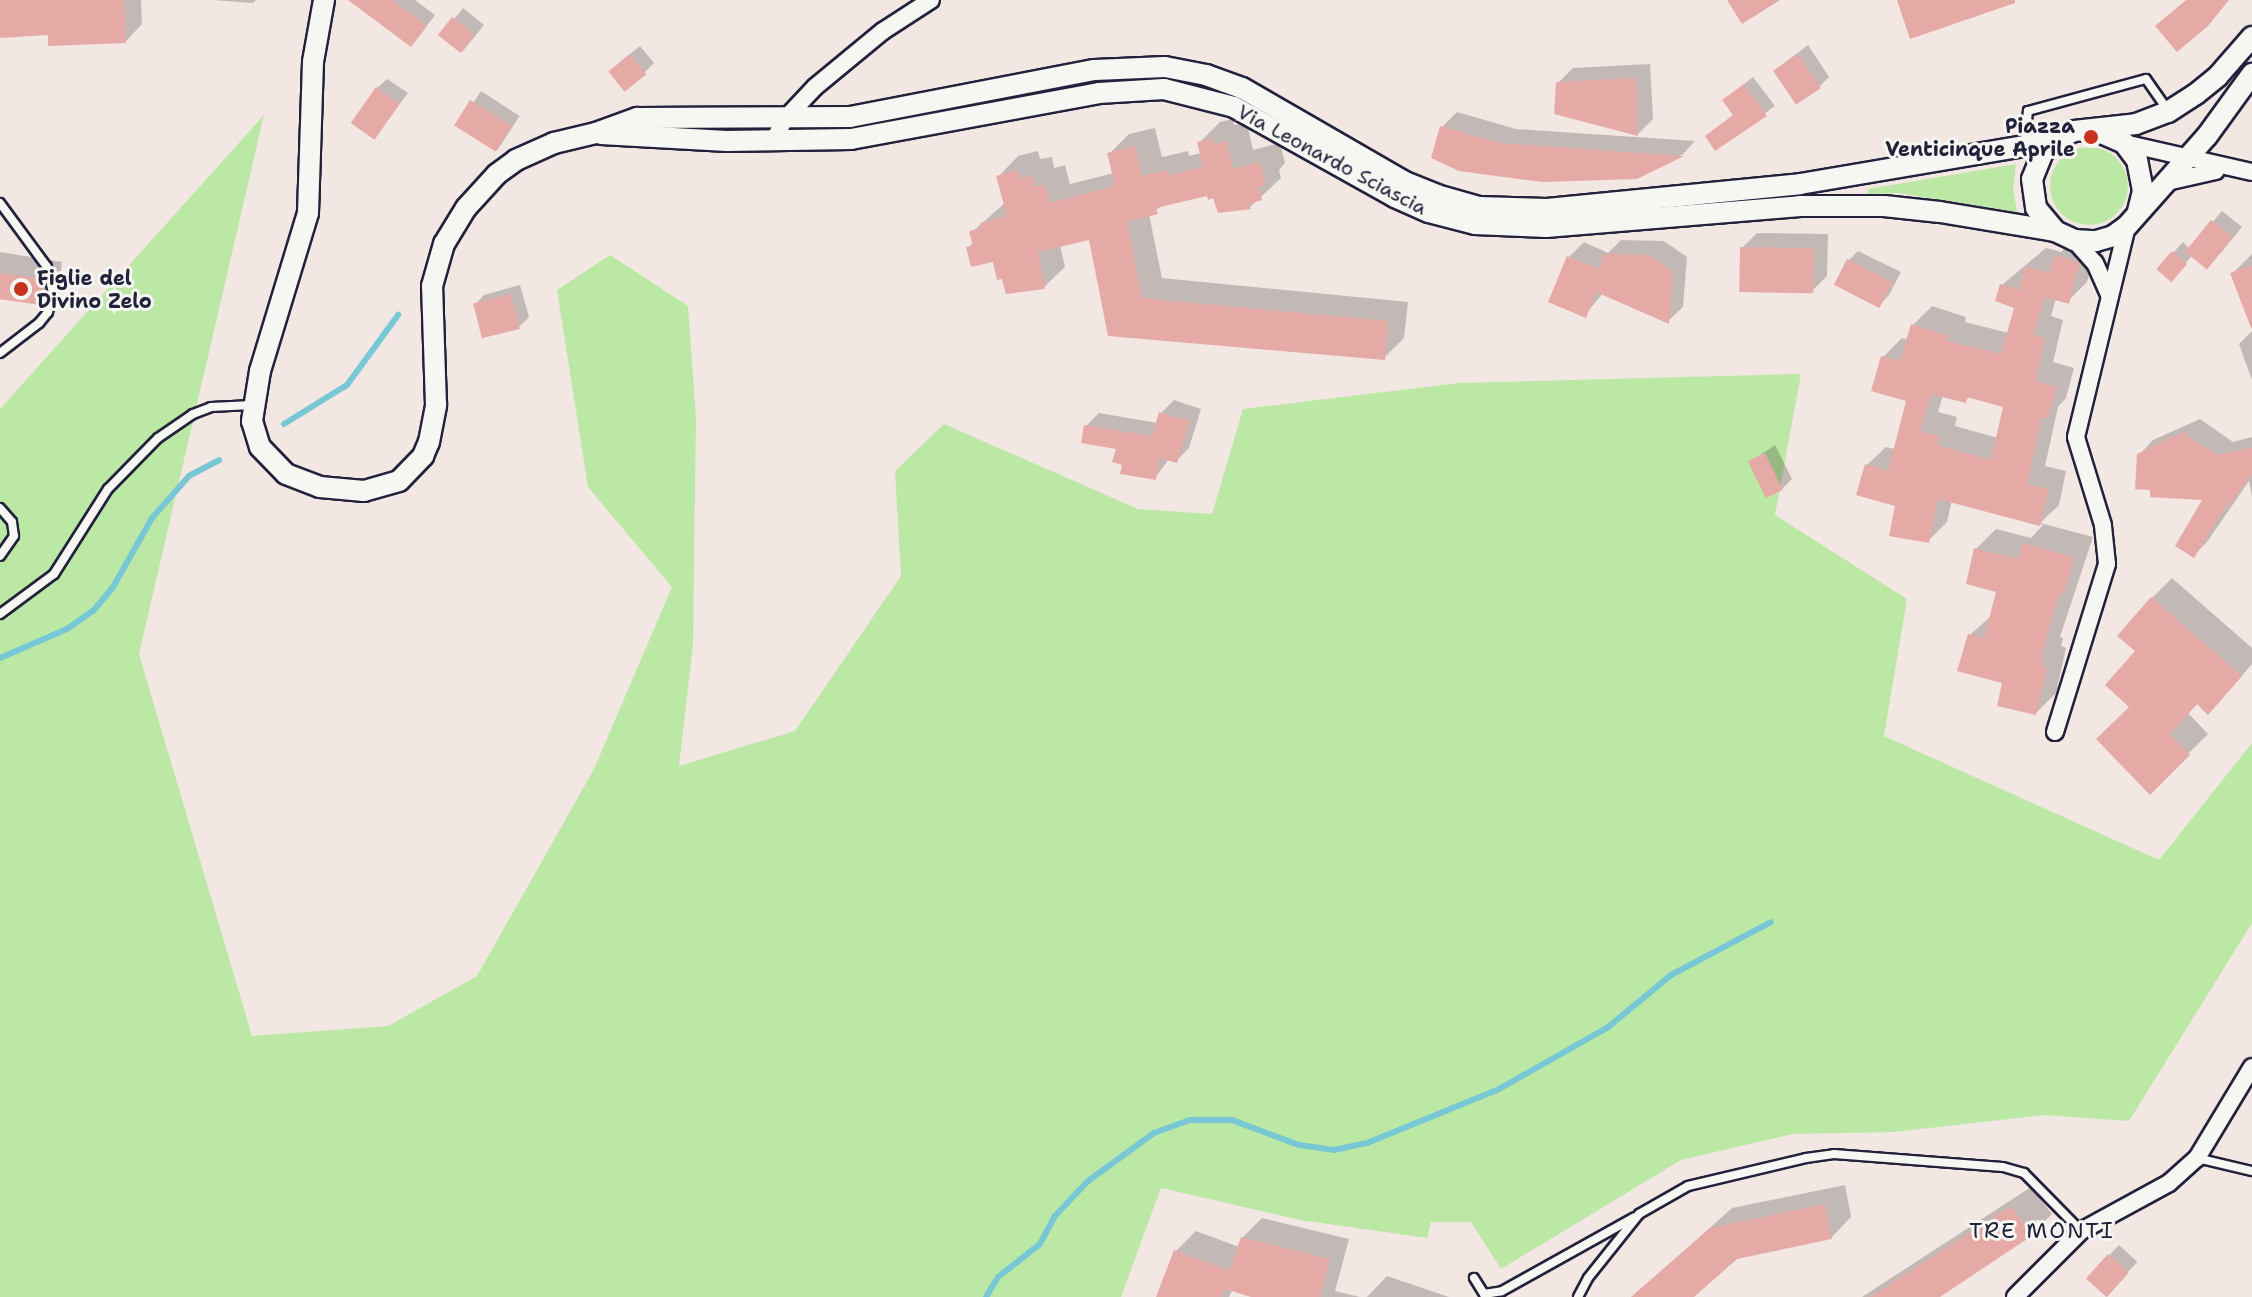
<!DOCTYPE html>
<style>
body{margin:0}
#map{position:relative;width:2252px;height:1297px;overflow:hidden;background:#f3e7e3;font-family:"Shantell Sans",sans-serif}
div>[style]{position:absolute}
.green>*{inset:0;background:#bce8a6}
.round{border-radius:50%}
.shadow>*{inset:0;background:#0003;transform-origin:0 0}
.stream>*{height:6px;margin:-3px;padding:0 3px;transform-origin:3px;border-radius:3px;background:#78c7d5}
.building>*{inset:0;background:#e5aaa5;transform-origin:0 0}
.roads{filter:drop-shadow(2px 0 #22223b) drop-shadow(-2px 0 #22223b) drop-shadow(0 2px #22223b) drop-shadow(0 -2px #22223b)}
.service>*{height:8px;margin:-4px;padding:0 4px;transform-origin:4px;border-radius:4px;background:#f6f6f2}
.minor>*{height:16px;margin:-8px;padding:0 8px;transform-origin:8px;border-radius:8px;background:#f6f6f2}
.tertiary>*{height:20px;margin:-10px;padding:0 10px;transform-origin:10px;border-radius:10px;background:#f6f6f2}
.dots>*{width:22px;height:22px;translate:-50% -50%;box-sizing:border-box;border:4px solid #f6f6f2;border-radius:50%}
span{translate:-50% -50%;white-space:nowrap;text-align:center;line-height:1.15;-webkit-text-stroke:6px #f6f6f2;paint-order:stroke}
.poi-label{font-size:20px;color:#22223b;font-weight:700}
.right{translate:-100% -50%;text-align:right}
.left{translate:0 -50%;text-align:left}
.street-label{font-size:20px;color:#22223b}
.neighbourhood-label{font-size:22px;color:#22223b;letter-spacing:2px}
</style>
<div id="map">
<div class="green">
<div style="clip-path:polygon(264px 115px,139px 654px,252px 1036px,388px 1026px,477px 976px,594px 769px,672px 587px,588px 487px,557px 290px,610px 255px,688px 306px,696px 418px,693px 645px,679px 766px,795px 731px,901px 576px,895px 471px,944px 424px,1138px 509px,1212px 514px,1243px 409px,1459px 383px,1801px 374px,1775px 515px,1907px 599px,1884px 736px,2159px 860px,2252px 743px,2252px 923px,2129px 1121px,2044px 1115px,1894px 1132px,1793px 1134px,1681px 1160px,1501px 1269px,1471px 1222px,1431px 1222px,1427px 1238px,1300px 1220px,1161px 1188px,1121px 1297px,0 1297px,0 409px)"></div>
<div class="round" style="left:2050px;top:147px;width:78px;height:78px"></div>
<div style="clip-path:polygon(2016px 164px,2013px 188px,2017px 212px,1899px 193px,1868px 194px,1868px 189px)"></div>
</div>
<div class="shadow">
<div style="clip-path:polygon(2px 0,141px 0,142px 24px,126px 41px,49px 33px)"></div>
<div style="clip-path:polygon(212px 0,256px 0,253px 3px)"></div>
<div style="clip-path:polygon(352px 0,415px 0,435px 15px,420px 35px)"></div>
<div style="left:463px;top:8px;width:27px;height:35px;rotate:39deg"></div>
<div style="clip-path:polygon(1808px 45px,1829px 77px,1819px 87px,1775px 70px)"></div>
<div style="clip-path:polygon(640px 46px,654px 63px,644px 73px,620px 62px)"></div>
<div style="clip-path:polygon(1650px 64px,1653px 119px,1638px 134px,1558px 83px,1573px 68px)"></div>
<div style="clip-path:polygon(1753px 77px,1775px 106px,1716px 149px,1707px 136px,1735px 114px,1734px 92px)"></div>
<div style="clip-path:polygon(387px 79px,408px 93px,375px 137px,377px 88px)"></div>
<div style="left:481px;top:91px;width:46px;height:41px;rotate:33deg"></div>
<div style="clip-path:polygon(1457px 112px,1516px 129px,1695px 141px,1683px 154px,1636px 177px,1459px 169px,1442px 127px)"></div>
<div style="clip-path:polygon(1233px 119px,1234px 125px,1247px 123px,1253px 150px,1280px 143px,1285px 163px,1279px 170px,1281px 178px,1250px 207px,1209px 193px,1165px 204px,1149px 214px,1162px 278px,1408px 302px,1404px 338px,1384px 358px,1110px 334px,1091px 238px,1060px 245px,1065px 267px,1044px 287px,968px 248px,974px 242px,972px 232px,1005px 203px,998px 177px,1018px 156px,1038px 151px,1040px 159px,1052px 157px,1054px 168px,1065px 165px,1070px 184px,1114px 173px,1109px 154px,1129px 134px,1155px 128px,1162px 157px,1188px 151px,1189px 156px,1202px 153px,1200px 142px,1220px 122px)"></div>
<div style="clip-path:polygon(2222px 211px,2242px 227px,2220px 254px,2193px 255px,2170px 279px,2158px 269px,2183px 242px,2190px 249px)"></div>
<div style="clip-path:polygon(1757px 233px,1828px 234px,1827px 276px,1812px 291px,1742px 248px)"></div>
<div style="clip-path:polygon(evenodd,2076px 237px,2098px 244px,2087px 282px,2068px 301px,2056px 298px,2051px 316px,2063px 320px,2053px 362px,2074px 368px,2066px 398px,2058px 407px,2045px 466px,2066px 471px,2059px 505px,2040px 523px,2093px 537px,2060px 637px,2063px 638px,2061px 646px,2066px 648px,2056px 693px,2036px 713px,2005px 681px,1970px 635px,1992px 615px,1999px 590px,1976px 549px,1996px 529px,2031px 538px,2043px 525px,1952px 500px,1947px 522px,1928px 541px,1867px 465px,1886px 447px,1895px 449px,1908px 399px,1883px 357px,1902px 338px,1908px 340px,1913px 325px,1932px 306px,1966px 317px,1965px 322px,2009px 333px,2016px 306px,2002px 285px,2046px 248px,2061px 252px,2076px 237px,1943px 395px,1965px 401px,1970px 396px,2005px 405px,1998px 438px,1955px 426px,1957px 417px,1938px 412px,1943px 395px)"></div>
<div style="clip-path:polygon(1621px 240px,1664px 241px,1687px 257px,1683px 307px,1668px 321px,1603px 293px,1585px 315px,1569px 257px,1584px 242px,1608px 253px)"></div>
<div style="clip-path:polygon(1858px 251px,1901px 272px,1889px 295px,1880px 305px,1849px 260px)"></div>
<div style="clip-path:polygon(0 252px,62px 262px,60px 282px,40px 302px,0 297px)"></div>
<div style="clip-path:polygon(2252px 254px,2252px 325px,2232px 274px)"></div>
<div style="clip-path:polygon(520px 285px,529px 317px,519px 327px,475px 305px,484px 295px)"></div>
<div style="clip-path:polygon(2252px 331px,2252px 380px,2239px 344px)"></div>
<div style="clip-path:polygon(1174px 400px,1201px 409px,1189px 448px,1176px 461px,1169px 459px,1155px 478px,1124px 463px,1119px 447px,1086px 426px,1099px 413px,1158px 423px,1161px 413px)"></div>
<div style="clip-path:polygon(2200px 419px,2233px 442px,2252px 437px,2252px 496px,2249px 481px,2207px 542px,2194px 555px,2206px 499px,2139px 455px,2153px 440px)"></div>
<div style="clip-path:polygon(1775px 445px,1792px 479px,1782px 489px,1750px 462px)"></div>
<div style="clip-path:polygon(2172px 578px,2252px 648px,2252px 664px,2228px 692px,2198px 703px,2188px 713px,2208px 734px,2150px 792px,2132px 706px,2138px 651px,2152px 598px)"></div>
<div style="clip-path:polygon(1845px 1185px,1851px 1217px,1831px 1238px,1736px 1257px,1691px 1297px,1633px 1297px,1732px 1208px)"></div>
<div style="clip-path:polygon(2031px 1187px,2052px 1214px,2032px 1234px,1937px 1297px,1862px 1297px)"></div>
<div style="clip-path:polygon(1262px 1218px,1349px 1239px,1335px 1291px,1360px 1297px,1258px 1297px,1233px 1289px,1229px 1297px,1158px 1297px,1176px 1251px,1196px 1231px,1239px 1247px,1242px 1238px)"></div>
<div style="left:2119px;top:1245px;width:25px;height:45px;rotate:43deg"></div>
<div style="clip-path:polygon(1387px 1276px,1449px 1297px,1367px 1297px)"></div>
</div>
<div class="stream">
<div style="left:284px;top:424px;width:74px;rotate:-31.8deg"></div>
<div style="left:347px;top:385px;width:87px;rotate:-53.9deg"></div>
<div style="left:0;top:658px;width:73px;rotate:-23.4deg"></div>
<div style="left:67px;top:629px;width:33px;rotate:-35deg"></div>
<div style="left:94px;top:610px;width:30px;rotate:-50deg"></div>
<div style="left:113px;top:587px;width:79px;rotate:-60.5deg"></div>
<div style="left:152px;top:518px;width:56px;rotate:-48.6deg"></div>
<div style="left:189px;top:476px;width:34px;rotate:-28deg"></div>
<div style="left:986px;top:1297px;width:23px;rotate:-59deg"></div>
<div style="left:998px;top:1277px;width:53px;rotate:-38.2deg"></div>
<div style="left:1040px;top:1244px;width:32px;rotate:-62deg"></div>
<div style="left:1055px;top:1216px;width:48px;rotate:-46.7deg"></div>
<div style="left:1088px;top:1181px;width:82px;rotate:-36deg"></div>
<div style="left:1154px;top:1133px;width:38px;rotate:-20deg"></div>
<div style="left:1190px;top:1120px;width:42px"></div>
<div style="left:1232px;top:1120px;width:72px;rotate:20.5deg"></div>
<div style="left:1299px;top:1145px;width:35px;rotate:8deg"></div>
<div style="left:1334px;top:1150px;width:34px;rotate:-12deg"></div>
<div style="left:1367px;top:1143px;width:143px;rotate:-22.2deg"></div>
<div style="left:1499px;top:1089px;width:124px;rotate:-29.5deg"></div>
<div style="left:1607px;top:1028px;width:83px;rotate:-39.6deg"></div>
<div style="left:1671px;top:975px;width:113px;rotate:-27.9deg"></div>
</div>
<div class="building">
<div style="clip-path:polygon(0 0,124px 0,126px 43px,48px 46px,48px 35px,0 38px)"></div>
<div style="clip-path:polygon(348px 0,392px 0,427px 26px,411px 47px)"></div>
<div style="clip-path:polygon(1727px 0,1780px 0,1742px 24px)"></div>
<div style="clip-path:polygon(1897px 0,2015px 0,2015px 3px,1910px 39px)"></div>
<div style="clip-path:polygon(2186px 0,2229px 0,2208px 26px,2177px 52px,2155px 26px)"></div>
<div style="left:452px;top:17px;width:29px;height:23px;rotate:38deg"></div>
<div style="left:630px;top:54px;width:26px;height:28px;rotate:51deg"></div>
<div style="left:1798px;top:54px;width:41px;height:30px;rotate:56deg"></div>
<div style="clip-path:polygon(1636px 78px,1638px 136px,1554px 114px,1556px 82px)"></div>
<div style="clip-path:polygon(1744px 84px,1767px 116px,1715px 151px,1705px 136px,1733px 115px,1722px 100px)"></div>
<div style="left:376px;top:87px;width:29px;height:44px;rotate:35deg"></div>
<div style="left:470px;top:100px;width:49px;height:30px;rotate:32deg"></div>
<div style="clip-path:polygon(1440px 126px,1500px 143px,1684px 156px,1637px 179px,1542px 182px,1459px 171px,1431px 158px)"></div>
<div style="clip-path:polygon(1213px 138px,1214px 144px,1227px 141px,1233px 169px,1260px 162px,1266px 185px,1258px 187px,1262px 200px,1249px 204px,1251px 209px,1218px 213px,1213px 198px,1208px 200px,1207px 196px,1156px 208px,1158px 214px,1127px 222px,1142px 298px,1388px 321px,1385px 360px,1108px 336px,1089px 240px,1038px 252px,1045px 289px,1006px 294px,1002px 279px,997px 280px,993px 262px,971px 267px,966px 247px,973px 246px,969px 231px,981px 228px,980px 223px,1007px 216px,996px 176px,1018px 170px,1020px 178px,1032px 176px,1034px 187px,1045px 184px,1050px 203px,1115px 186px,1107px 153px,1135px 146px,1142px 176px,1168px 170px,1169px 175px,1203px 167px,1197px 142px)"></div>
<div style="left:2211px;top:220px;width:28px;height:41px;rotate:39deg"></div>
<div style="left:1740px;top:247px;width:74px;height:45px;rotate:1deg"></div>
<div style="left:2172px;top:251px;width:20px;height:24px;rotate:41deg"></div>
<div style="clip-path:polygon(1604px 254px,1649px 255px,1673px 272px,1669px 324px,1596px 292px,1586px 318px,1548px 302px,1567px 256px,1599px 269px)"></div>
<div style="clip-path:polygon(evenodd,2055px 255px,2080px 263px,2069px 304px,2045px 297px,2033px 335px,2045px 338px,2036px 381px,2057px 387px,2048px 419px,2042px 417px,2027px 484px,2049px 489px,2040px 526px,1938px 499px,1929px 543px,1889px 536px,1895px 506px,1856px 495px,1865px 464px,1888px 471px,1906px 401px,1871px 391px,1881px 356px,1900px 361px,1911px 324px,1949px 336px,1947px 341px,2001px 354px,2014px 308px,1995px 301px,2000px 284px,2019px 290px,2026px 266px,2049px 273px,2055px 255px,1931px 394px,1966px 403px,1967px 397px,2003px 407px,1991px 460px,1937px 445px,1939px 436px,1920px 431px,1931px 394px)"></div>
<div style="left:1847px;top:259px;width:51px;height:29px;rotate:27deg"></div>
<div style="clip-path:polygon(2252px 265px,2252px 328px,2251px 328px,2230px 273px)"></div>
<div style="left:0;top:273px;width:43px;height:26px;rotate:8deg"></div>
<div style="left:511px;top:294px;width:36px;height:39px;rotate:76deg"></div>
<div style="clip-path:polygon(1159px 412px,1190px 421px,1177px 463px,1159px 458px,1156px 480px,1120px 474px,1122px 465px,1112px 462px,1116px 449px,1081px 443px,1084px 425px,1152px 436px)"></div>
<div style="clip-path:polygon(2185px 431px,2188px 437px,2218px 455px,2252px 447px,2252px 474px,2229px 506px,2227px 504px,2194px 558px,2175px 546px,2202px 500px,2150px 497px,2150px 490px,2135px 489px,2137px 454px)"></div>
<div style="left:1765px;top:453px;width:41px;height:19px;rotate:64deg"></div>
<div style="clip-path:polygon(2022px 543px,2074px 557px,2064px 594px,2059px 593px,2041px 657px,2044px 658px,2042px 666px,2047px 667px,2036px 715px,1997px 706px,2002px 683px,1957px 671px,1968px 634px,1984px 638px,1996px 592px,1966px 584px,1974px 548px,2018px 559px)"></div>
<div style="clip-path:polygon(2151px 597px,2242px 676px,2208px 715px,2197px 704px,2170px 734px,2190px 755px,2150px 795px,2096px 739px,2129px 707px,2105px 685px,2135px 651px,2117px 636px)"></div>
<div style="clip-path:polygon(1825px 1204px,1832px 1239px,1737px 1259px,1694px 1297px,1631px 1297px,1710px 1228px)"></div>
<div style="clip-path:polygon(2011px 1206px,2033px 1235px,1940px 1297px,1870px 1297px)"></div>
<div style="clip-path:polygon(1241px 1237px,1330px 1259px,1320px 1297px,1251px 1297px,1225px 1289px,1221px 1297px,1156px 1297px,1174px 1250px,1229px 1271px)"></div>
<div style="left:2108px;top:1254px;width:28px;height:33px;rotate:42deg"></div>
</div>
<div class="roads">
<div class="service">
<div style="left:2025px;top:144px;width:33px;rotate:-85deg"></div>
<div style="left:2028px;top:111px;width:122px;rotate:-15.2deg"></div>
<div style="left:2146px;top:79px;width:39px;rotate:55deg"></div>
<div style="left:0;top:203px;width:79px;rotate:53.7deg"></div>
<div style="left:47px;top:267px;width:26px;rotate:77deg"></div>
<div style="left:53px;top:292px;width:21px;rotate:104deg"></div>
<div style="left:48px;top:312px;width:14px;rotate:129deg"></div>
<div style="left:39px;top:323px;width:49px;rotate:142.4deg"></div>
<div style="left:0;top:508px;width:18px;rotate:49deg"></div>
<div style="left:12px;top:522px;width:14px;rotate:82deg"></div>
<div style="left:14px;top:536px;width:24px;rotate:125deg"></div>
<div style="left:0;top:614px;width:67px;rotate:-36.5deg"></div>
<div style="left:54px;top:574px;width:101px;rotate:-57.6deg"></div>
<div style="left:108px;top:489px;width:71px;rotate:-45.6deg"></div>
<div style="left:158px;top:438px;width:42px;rotate:-34.4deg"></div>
<div style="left:193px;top:414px;width:19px;rotate:-21deg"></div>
<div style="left:211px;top:407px;width:41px;rotate:-2.8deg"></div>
<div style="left:2197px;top:1158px;width:57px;rotate:13.3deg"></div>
<div style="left:1474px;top:1278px;width:19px;rotate:58deg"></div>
<div style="left:1484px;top:1294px;width:18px;rotate:-9deg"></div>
<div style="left:1502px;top:1291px;width:152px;rotate:-29.1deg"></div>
<div style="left:1578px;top:1297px;width:21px;rotate:-62deg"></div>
<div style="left:1588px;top:1278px;width:82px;rotate:-51.4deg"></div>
<div style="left:1639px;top:1214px;width:56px;rotate:-29.7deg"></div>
<div style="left:1688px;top:1186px;width:121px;rotate:-13.3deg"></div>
<div style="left:1806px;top:1158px;width:28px;rotate:-8deg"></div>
<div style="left:1834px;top:1154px;width:169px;rotate:4.4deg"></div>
<div style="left:2003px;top:1167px;width:22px;rotate:16deg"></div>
<div style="left:2024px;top:1173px;width:81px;rotate:45.5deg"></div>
</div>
<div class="minor">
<div style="left:773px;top:142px;width:25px;rotate:-63deg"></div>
<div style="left:784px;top:120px;width:45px;rotate:-46.8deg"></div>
<div style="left:815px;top:87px;width:88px;rotate:-39.5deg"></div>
<div style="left:883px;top:31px;width:57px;rotate:-32.9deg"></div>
<div style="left:2124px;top:143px;width:131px;rotate:12.8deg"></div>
<div style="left:2167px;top:182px;width:50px;rotate:-12.7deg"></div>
<div style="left:2074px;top:240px;width:31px;rotate:48deg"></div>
<div style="left:2095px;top:263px;width:36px;rotate:66deg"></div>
<div style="left:2055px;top:732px;width:176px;rotate:-72.8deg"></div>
<div style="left:2107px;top:564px;width:39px;rotate:-96deg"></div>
<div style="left:2103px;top:525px;width:92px;rotate:-107.1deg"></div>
<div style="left:2076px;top:437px;width:217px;rotate:-76.4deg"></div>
<div style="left:2015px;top:1297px;width:93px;rotate:-45deg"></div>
<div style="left:2081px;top:1231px;width:100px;rotate:-28.6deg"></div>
<div style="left:2169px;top:1183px;width:38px;rotate:-42deg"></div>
<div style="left:2197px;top:1158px;width:106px;rotate:-58.9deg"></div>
</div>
<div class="tertiary">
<div style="left:324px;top:0;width:63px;rotate:100.1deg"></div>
<div style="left:313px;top:62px;width:151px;rotate:91.9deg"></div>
<div style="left:308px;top:213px;width:165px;rotate:106.9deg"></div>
<div style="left:260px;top:371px;width:51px;rotate:99.1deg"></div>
<div style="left:252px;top:421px;width:27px;rotate:73deg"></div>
<div style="left:260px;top:447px;width:37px;rotate:46deg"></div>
<div style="left:286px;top:474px;width:36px;rotate:21deg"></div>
<div style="left:320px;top:487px;width:44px;rotate:5.2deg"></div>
<div style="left:364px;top:491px;width:36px;rotate:-16deg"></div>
<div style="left:399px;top:481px;width:35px;rotate:-46deg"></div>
<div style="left:423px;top:456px;width:15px;rotate:-67deg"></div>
<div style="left:429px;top:442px;width:38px;rotate:-79deg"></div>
<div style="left:436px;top:405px;width:119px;rotate:-91.9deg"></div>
<div style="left:432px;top:286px;width:44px;rotate:-74.1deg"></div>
<div style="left:444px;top:244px;width:42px;rotate:-58.6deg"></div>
<div style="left:466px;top:208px;width:46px;rotate:-47.6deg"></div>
<div style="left:497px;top:174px;width:24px;rotate:-36deg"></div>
<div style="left:516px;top:160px;width:42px;rotate:-24.1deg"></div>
<div style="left:554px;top:143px;width:43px;rotate:-13.4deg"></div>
<div style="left:596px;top:133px;width:44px;rotate:-20.1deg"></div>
<div style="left:637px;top:118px;width:213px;rotate:-0.3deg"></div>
<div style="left:850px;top:117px;width:249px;rotate:-10.9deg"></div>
<div style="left:1095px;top:70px;width:70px;rotate:-2.5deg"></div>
<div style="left:1165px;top:67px;width:42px;rotate:11deg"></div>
<div style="left:1206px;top:75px;width:38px;rotate:20deg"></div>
<div style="left:1242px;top:88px;width:188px;rotate:30deg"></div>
<div style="left:1405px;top:182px;width:35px;rotate:22deg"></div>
<div style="left:1437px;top:195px;width:44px;rotate:15.9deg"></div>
<div style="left:1479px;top:207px;width:68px;rotate:1.7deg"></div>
<div style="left:1547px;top:209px;width:254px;rotate:-5.6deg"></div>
<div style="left:1800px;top:184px;width:258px;rotate:-9.6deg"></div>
<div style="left:2054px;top:141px;width:22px;rotate:-27deg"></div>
<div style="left:2074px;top:131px;width:62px;rotate:-6.4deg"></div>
<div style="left:2136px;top:124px;width:34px;rotate:-21deg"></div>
<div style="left:2168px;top:112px;width:33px;rotate:-33deg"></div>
<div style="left:2196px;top:94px;width:28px;rotate:-39deg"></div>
<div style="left:2218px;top:76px;width:52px;rotate:-48.9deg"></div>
<div style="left:2097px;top:131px;width:30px;rotate:24deg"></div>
<div style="left:2124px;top:143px;width:21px;rotate:53deg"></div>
<div style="left:2137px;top:160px;width:32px;rotate:79deg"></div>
<div style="left:2143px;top:191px;width:21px;rotate:104deg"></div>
<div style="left:601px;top:134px;width:126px;rotate:3.2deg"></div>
<div style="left:727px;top:141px;width:124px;rotate:-0.9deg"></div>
<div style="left:851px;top:139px;width:252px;rotate:-10.5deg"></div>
<div style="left:1099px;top:93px;width:65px;rotate:-3.5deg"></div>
<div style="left:1164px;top:89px;width:72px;rotate:14.4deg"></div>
<div style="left:1234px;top:107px;width:184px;rotate:29.2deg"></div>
<div style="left:1395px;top:197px;width:37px;rotate:24deg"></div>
<div style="left:1429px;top:212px;width:48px;rotate:14.6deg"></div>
<div style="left:1475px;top:224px;width:71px;rotate:2.4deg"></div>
<div style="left:1546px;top:227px;width:255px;rotate:-4.7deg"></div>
<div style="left:1800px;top:206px;width:84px"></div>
<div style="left:1884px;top:206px;width:56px;rotate:6.1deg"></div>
<div style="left:1940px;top:212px;width:117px;rotate:9.4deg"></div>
<div style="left:2055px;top:231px;width:21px;rotate:25deg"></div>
<div style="left:2074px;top:240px;width:22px;rotate:3deg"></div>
<div style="left:2096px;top:241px;width:18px;rotate:-16deg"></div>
<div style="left:2113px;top:236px;width:17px;rotate:-36deg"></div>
<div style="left:2127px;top:226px;width:120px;rotate:-48.4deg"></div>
<div style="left:2207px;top:136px;width:77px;rotate:-54deg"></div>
<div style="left:2054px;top:141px;width:16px;rotate:135deg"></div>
<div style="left:2043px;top:152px;width:29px;rotate:112deg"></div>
<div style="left:2032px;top:179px;width:29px;rotate:82deg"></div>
<div style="left:2036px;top:208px;width:30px;rotate:50deg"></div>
</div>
</div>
<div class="dots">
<div style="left:2091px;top:137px;background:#c8321e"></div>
<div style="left:21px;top:289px;background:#c8321e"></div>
</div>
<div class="poi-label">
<span class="right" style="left:2075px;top:138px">Piazza<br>Venticinque Aprile</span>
<span class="left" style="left:37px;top:290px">Figlie del<br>Divino Zelo</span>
</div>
<div class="street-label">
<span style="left:1332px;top:160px;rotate:28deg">Via Leonardo Sciascia</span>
</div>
<div class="neighbourhood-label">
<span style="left:2042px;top:1231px">TRE MONTI</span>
</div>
</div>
